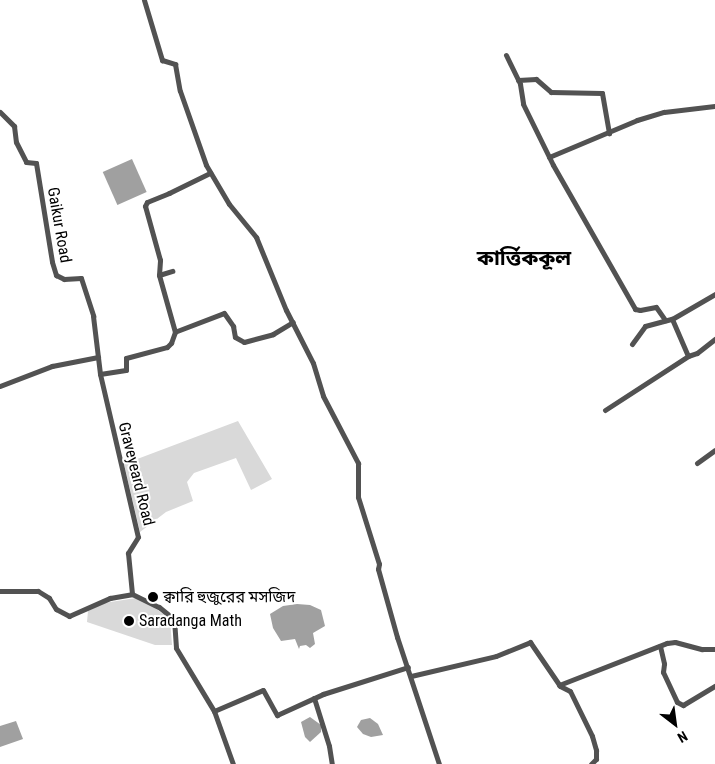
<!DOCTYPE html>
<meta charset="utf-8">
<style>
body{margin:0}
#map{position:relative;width:715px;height:764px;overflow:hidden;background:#fff;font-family:"Roboto Condensed","Noto Sans Bengali",sans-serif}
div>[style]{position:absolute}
.green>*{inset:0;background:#d9d9d9}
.water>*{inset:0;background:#a0a0a0;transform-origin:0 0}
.minor>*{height:5px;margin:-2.5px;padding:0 2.5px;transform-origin:2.5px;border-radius:2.5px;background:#525252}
.dots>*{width:14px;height:14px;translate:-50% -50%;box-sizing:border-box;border:2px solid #fff;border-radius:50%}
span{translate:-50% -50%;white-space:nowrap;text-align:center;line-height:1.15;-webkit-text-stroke:4px #fff;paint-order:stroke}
.street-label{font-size:16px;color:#000}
.poi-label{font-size:16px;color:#000}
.left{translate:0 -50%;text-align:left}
.district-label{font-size:21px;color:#000;font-weight:700}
.north{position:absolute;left:650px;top:699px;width:50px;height:50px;-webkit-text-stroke:4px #fff;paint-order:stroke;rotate:150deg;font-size:14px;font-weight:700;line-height:20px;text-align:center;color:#000}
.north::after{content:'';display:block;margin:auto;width:18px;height:22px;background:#000;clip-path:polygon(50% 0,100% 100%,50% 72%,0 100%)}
</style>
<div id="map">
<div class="green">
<div style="clip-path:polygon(238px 421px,272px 479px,251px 490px,236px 458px,194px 473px,187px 482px,193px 501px,166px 512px,140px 532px,124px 464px)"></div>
<div style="clip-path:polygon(136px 598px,151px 605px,170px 619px,172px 645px,155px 645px,87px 622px,88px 611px,104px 603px)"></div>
</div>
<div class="water">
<div style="left:132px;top:159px;width:36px;height:32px;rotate:66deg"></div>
<div style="clip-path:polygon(297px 604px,310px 605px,321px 610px,325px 626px,313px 633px,315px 644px,310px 648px,306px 645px,300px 646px,299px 649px,295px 639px,281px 641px,273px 628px,270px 614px,283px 606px)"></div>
<div style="clip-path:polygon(310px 717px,321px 725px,321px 732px,310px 742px,305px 737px,301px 722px)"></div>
<div style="clip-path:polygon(370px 718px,378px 724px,383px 735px,371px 737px,363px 734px,357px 727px,361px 720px)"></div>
<div style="clip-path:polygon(16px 721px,23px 739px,0 747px,0 726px)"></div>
</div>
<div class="minor">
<div style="left:144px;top:0;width:63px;rotate:73.3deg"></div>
<div style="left:162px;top:60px;width:14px;rotate:17deg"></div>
<div style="left:175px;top:64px;width:27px;rotate:80deg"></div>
<div style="left:180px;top:91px;width:78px;rotate:70.6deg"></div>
<div style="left:206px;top:165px;width:45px;rotate:59.5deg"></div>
<div style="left:229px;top:204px;width:43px;rotate:50.7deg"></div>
<div style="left:256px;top:237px;width:79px;rotate:67.7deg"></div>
<div style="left:286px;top:310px;width:59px;rotate:63deg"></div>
<div style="left:313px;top:363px;width:34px;rotate:73deg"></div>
<div style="left:323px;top:396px;width:76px;rotate:62.4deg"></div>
<div style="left:358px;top:463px;width:34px;rotate:90deg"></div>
<div style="left:358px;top:497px;width:70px;rotate:72.6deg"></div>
<div style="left:379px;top:564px;width:5px;rotate:101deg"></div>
<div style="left:378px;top:569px;width:71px;rotate:74.4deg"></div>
<div style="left:397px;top:637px;width:134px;rotate:71.7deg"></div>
<div style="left:506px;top:55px;width:32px;rotate:64deg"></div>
<div style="left:520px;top:84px;width:20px;rotate:81deg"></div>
<div style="left:523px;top:104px;width:68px;rotate:63.8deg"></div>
<div style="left:553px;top:165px;width:166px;rotate:60.3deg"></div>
<div style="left:635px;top:309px;width:5px;rotate:11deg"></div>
<div style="left:640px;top:310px;width:16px;rotate:-11deg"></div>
<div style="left:656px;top:307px;width:16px;rotate:55deg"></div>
<div style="left:518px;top:80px;width:18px;rotate:-3deg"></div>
<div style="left:536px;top:79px;width:20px;rotate:41deg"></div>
<div style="left:551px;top:92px;width:51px;rotate:1.1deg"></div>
<div style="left:602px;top:93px;width:41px;rotate:80.1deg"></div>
<div style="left:0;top:112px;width:20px;rotate:45deg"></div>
<div style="left:14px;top:126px;width:16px;rotate:83deg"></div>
<div style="left:16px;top:142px;width:22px;rotate:63deg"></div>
<div style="left:26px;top:162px;width:10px;rotate:6deg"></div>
<div style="left:36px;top:163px;width:100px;rotate:80.8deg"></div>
<div style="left:52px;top:262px;width:14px;rotate:73deg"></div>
<div style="left:56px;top:275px;width:9px;rotate:27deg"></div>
<div style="left:64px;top:279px;width:17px;rotate:-3deg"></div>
<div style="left:81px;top:278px;width:40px;rotate:72deg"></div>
<div style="left:93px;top:316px;width:58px;rotate:83.1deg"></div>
<div style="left:100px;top:374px;width:167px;rotate:76.9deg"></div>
<div style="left:138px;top:537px;width:19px;rotate:122deg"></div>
<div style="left:128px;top:553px;width:41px;rotate:84.4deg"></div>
<div style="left:549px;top:157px;width:95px;rotate:-22.8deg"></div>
<div style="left:637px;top:120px;width:28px;rotate:-17deg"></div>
<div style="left:664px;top:112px;width:51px;rotate:-6.7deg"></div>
<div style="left:159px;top:275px;width:14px;rotate:-17deg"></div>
<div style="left:177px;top:331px;width:50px;rotate:-21deg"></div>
<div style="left:224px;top:313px;width:16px;rotate:55deg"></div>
<div style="left:233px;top:326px;width:11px;rotate:80deg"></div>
<div style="left:235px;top:337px;width:10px;rotate:29deg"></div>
<div style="left:244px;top:342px;width:30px;rotate:-15deg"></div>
<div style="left:273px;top:334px;width:23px;rotate:-31deg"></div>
<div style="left:632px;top:344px;width:22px;rotate:-54deg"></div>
<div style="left:645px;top:326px;width:28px;rotate:-15deg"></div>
<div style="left:672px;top:319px;width:50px;rotate:-30.2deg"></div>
<div style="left:688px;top:356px;width:9px;rotate:-18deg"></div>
<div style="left:697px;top:353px;width:23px;rotate:-38deg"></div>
<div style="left:100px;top:374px;width:26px;rotate:-9deg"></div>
<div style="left:126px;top:370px;width:12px;rotate:-90deg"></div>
<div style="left:126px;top:358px;width:42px;rotate:-15deg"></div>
<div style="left:167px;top:347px;width:6px;rotate:-45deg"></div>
<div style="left:171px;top:343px;width:12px;rotate:-70deg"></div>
<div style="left:175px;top:332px;width:59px;rotate:-105.7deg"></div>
<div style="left:159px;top:275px;width:15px;rotate:-86deg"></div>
<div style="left:160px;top:260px;width:56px;rotate:-105.5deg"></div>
<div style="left:145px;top:206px;width:4px;rotate:-63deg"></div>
<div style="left:147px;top:202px;width:24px;rotate:-22deg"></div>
<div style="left:169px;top:193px;width:46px;rotate:-26deg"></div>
<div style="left:0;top:386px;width:56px;rotate:-21deg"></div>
<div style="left:52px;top:366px;width:47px;rotate:-11.1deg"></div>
<div style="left:605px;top:410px;width:99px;rotate:-33deg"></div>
<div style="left:688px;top:356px;width:40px;rotate:-113.4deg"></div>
<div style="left:697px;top:463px;width:22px;rotate:-36deg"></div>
<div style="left:0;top:591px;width:38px"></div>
<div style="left:38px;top:591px;width:13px;rotate:32deg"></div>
<div style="left:49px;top:598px;width:13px;rotate:58deg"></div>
<div style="left:56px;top:609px;width:15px;rotate:28deg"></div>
<div style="left:69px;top:616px;width:45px;rotate:-23.7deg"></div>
<div style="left:110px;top:598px;width:22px;rotate:-10deg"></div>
<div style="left:132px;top:594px;width:30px;rotate:26deg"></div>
<div style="left:159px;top:607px;width:19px;rotate:39deg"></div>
<div style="left:174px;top:619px;width:29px;rotate:86deg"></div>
<div style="left:176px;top:648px;width:74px;rotate:58.9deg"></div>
<div style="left:214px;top:711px;width:56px;rotate:70.3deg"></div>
<div style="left:660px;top:646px;width:18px;rotate:77deg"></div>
<div style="left:664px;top:664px;width:8px;rotate:97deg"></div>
<div style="left:663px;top:672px;width:33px;rotate:65deg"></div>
<div style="left:677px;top:702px;width:7px;rotate:27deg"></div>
<div style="left:683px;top:705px;width:37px;rotate:-31deg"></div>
<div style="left:411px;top:676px;width:87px;rotate:-13.2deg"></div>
<div style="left:496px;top:656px;width:37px;rotate:-22deg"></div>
<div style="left:530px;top:642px;width:53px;rotate:55.7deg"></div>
<div style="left:560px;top:686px;width:11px;rotate:27deg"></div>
<div style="left:570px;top:691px;width:50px;rotate:63.9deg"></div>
<div style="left:592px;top:736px;width:15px;rotate:74deg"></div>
<div style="left:596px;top:750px;width:9px;rotate:90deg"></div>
<div style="left:596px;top:759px;width:7px;rotate:135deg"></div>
<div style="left:559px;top:685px;width:116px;rotate:-21.3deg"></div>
<div style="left:667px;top:643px;width:8px;rotate:-7deg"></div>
<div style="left:675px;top:642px;width:28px;rotate:15deg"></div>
<div style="left:702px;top:649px;width:13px"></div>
<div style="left:314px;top:698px;width:50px;rotate:72.6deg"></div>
<div style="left:329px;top:746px;width:18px;rotate:81deg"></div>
<div style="left:214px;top:711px;width:53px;rotate:-23.2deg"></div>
<div style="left:263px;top:690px;width:29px;rotate:61deg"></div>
<div style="left:277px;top:715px;width:51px;rotate:-24.5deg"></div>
<div style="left:323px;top:694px;width:89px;rotate:-17.6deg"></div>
</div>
<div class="dots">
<div style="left:153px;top:597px;background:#000"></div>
<div style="left:129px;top:621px;background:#000"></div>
</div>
<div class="street-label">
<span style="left:59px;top:225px;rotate:80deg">Gaikur Road</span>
<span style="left:136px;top:474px;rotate:76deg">Graveyeard Road</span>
</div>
<div class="poi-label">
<span class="left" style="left:163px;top:597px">ক্বারি হুজুরের মসজিদ</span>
<span class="left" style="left:139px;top:621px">Saradanga Math</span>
</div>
<div class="district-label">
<span style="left:524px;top:258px">কার্ত্তিককূল</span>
</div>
<div class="north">N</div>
</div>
